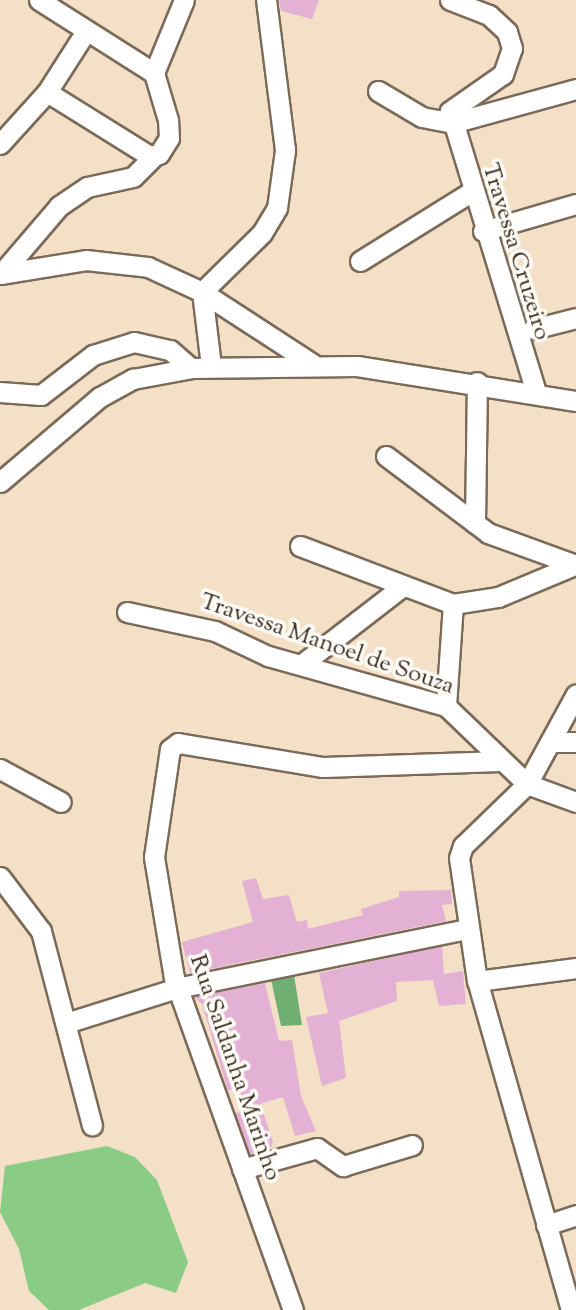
<!DOCTYPE html>
<style>
body{margin:0}
#map{position:relative;width:576px;height:1310px;overflow:hidden;background:#f3e0c6;font-family:"Sorts Mill Goudy",serif}
div>[style]{position:absolute}
.green>*{inset:0;background:#8acc85}
.forest>*{inset:0;background:#6fb072}
.building>*{inset:0;background:#e3b1d3}
.roads{filter:drop-shadow(2px 0 #7b6a59) drop-shadow(-2px 0 #7b6a59) drop-shadow(0 2px #7b6a59) drop-shadow(0 -2px #7b6a59)}
.minor>*{height:19px;margin:-9.5px;padding:0 9.5px;transform-origin:9.5px;border-radius:9.5px;background:#fff}
span{translate:-50% -50%;white-space:nowrap;text-align:center;line-height:1.15;-webkit-text-stroke:7px #fdfcf7;paint-order:stroke}
.street-label{font-size:24px;color:#3b2a1e}
</style>
<div id="map">
<div class="green">
<div style="clip-path:polygon(107px 1146px,135px 1157px,157px 1180px,188px 1262px,176px 1293px,145px 1283px,79px 1310px,49px 1310px,29px 1291px,19px 1249px,0 1212px,5px 1166px)"></div>
</div>
<div class="forest">
<div style="clip-path:polygon(294px 975px,302px 1025px,281px 1026px,271px 979px)"></div>
</div>
<div class="building">
<div style="clip-path:polygon(279px 0,319px 0,312px 19px,281px 11px)"></div>
<div style="clip-path:polygon(256px 878px,263px 899px,289px 895px,297px 922px,307px 920px,308px 929px,363px 915px,361px 909px,399px 897px,399px 891px,451px 890px,452px 904px,442px 905px,446px 921px,190px 973px,182px 942px,253px 922px,242px 881px)"></div>
<div style="clip-path:polygon(442px 946px,444px 974px,463px 971px,466px 1004px,439px 1006px,433px 980px,396px 982px,397px 1001px,339px 1021px,346px 1078px,322px 1086px,306px 1017px,328px 1013px,319px 973px)"></div>
<div style="clip-path:polygon(265px 983px,279px 1041px,292px 1040px,301px 1096px,316px 1131px,295px 1136px,283px 1097px,260px 1104px,273px 1141px,271px 1148px,250px 1154px,235px 1113px,242px 1112px,235px 1088px,228px 1091px,202px 1004px,194px 997px)"></div>
</div>
<div class="roads">
<div class="minor">
<div style="left:39px;top:0;width:136px;rotate:32.4deg"></div>
<div style="left:450px;top:0;width:42px;rotate:21deg"></div>
<div style="left:489px;top:15px;width:25px;rotate:43deg"></div>
<div style="left:507px;top:32px;width:17px;rotate:73deg"></div>
<div style="left:512px;top:48px;width:28px;rotate:109deg"></div>
<div style="left:503px;top:74px;width:65px;rotate:145.1deg"></div>
<div style="left:450px;top:111px;width:295px;rotate:73deg"></div>
<div style="left:378px;top:91px;width:51px;rotate:30.6deg"></div>
<div style="left:422px;top:117px;width:31px;rotate:11deg"></div>
<div style="left:452px;top:123px;width:129px;rotate:-15.3deg"></div>
<div style="left:47px;top:92px;width:121px;rotate:31.9deg"></div>
<div style="left:150px;top:156px;width:9px;rotate:-13deg"></div>
<div style="left:159px;top:154px;width:19px;rotate:-58deg"></div>
<div style="left:169px;top:138px;width:18px;rotate:-93deg"></div>
<div style="left:168px;top:120px;width:49px;rotate:-106.6deg"></div>
<div style="left:154px;top:73px;width:79px;rotate:-67.7deg"></div>
<div style="left:0;top:144px;width:70px;rotate:-47.9deg"></div>
<div style="left:47px;top:92px;width:72px;rotate:-57.4deg"></div>
<div style="left:483px;top:231px;width:97px;rotate:-16.2deg"></div>
<div style="left:360px;top:261px;width:131px;rotate:-31.9deg"></div>
<div style="left:0;top:274px;width:87px;rotate:-9.2deg"></div>
<div style="left:86px;top:260px;width:62px;rotate:6.4deg"></div>
<div style="left:148px;top:267px;width:60px;rotate:24.8deg"></div>
<div style="left:202px;top:292px;width:132px;rotate:33deg"></div>
<div style="left:1px;top:274px;width:89px;rotate:-49.5deg"></div>
<div style="left:59px;top:206px;width:34px;rotate:-34deg"></div>
<div style="left:87px;top:187px;width:47px;rotate:-12.3deg"></div>
<div style="left:133px;top:177px;width:30px;rotate:-45deg"></div>
<div style="left:533px;top:329px;width:44px;rotate:-14.3deg"></div>
<div style="left:211px;top:366px;width:75px;rotate:-96.9deg"></div>
<div style="left:202px;top:292px;width:84px;rotate:-44.5deg"></div>
<div style="left:262px;top:233px;width:29px;rotate:-59deg"></div>
<div style="left:277px;top:208px;width:59px;rotate:-82.1deg"></div>
<div style="left:285px;top:150px;width:151px;rotate:-97.2deg"></div>
<div style="left:0;top:392px;width:41px;rotate:4.2deg"></div>
<div style="left:41px;top:395px;width:66px;rotate:-37.6deg"></div>
<div style="left:93px;top:355px;width:43px;rotate:-17.6deg"></div>
<div style="left:134px;top:342px;width:37px;rotate:13deg"></div>
<div style="left:170px;top:350px;width:28px;rotate:41deg"></div>
<div style="left:386px;top:456px;width:128px;rotate:37deg"></div>
<div style="left:488px;top:533px;width:94px;rotate:20deg"></div>
<div style="left:0;top:482px;width:131px;rotate:-40.4deg"></div>
<div style="left:100px;top:397px;width:38px;rotate:-29deg"></div>
<div style="left:133px;top:379px;width:59px;rotate:-10.7deg"></div>
<div style="left:191px;top:368px;width:166px;rotate:-0.7deg"></div>
<div style="left:357px;top:366px;width:222px;rotate:9.1deg"></div>
<div style="left:475px;top:523px;width:141px;rotate:-89.2deg"></div>
<div style="left:300px;top:546px;width:164px;rotate:20.8deg"></div>
<div style="left:453px;top:604px;width:46px;rotate:-8.8deg"></div>
<div style="left:498px;top:597px;width:83px;rotate:-22.6deg"></div>
<div style="left:127px;top:612px;width:90px;rotate:12.2deg"></div>
<div style="left:215px;top:631px;width:59px;rotate:25.3deg"></div>
<div style="left:268px;top:656px;width:185px;rotate:15.7deg"></div>
<div style="left:446px;top:706px;width:112px;rotate:43.9deg"></div>
<div style="left:527px;top:784px;width:52px;rotate:20.2deg"></div>
<div style="left:302px;top:664px;width:128px;rotate:-37.7deg"></div>
<div style="left:446px;top:706px;width:102px;rotate:-86.1deg"></div>
<div style="left:550px;top:742px;width:26px"></div>
<div style="left:0;top:769px;width:69px;rotate:28.4deg"></div>
<div style="left:0;top:877px;width:68px;rotate:52.8deg"></div>
<div style="left:41px;top:931px;width:201px;rotate:75.3deg"></div>
<div style="left:477px;top:981px;width:100px;rotate:-7.5deg"></div>
<div style="left:66px;top:1023px;width:116px;rotate:-17.5deg"></div>
<div style="left:177px;top:988px;width:295px;rotate:-11.5deg"></div>
<div style="left:242px;top:1169px;width:78px;rotate:-15.6deg"></div>
<div style="left:317px;top:1148px;width:32px;rotate:35deg"></div>
<div style="left:343px;top:1166px;width:72px;rotate:-16.9deg"></div>
<div style="left:546px;top:1225px;width:32px;rotate:-18deg"></div>
<div style="left:293px;top:1310px;width:353px;rotate:-109.7deg"></div>
<div style="left:174px;top:978px;width:123px;rotate:-99.4deg"></div>
<div style="left:154px;top:857px;width:109px;rotate:-81.6deg"></div>
<div style="left:170px;top:749px;width:10px;rotate:-37deg"></div>
<div style="left:178px;top:743px;width:147px;rotate:9.4deg"></div>
<div style="left:323px;top:767px;width:178px;rotate:-1.9deg"></div>
<div style="left:571px;top:1310px;width:342px;rotate:-105.9deg"></div>
<div style="left:477px;top:981px;width:124px;rotate:-98.3deg"></div>
<div style="left:459px;top:858px;width:13px;rotate:-72deg"></div>
<div style="left:463px;top:846px;width:89px;rotate:-44.1deg"></div>
<div style="left:527px;top:784px;width:102px;rotate:-61.4deg"></div>
</div>
</div>
<div class="street-label">
<span style="left:515px;top:252px;rotate:73deg">Travessa Cruzeiro</span>
<span style="left:327px;top:645px;rotate:19deg">Travessa Manoel de Souza</span>
<span style="left:234px;top:1068px;rotate:71deg">Rua Saldanha Marinho</span>
</div>
</div>
